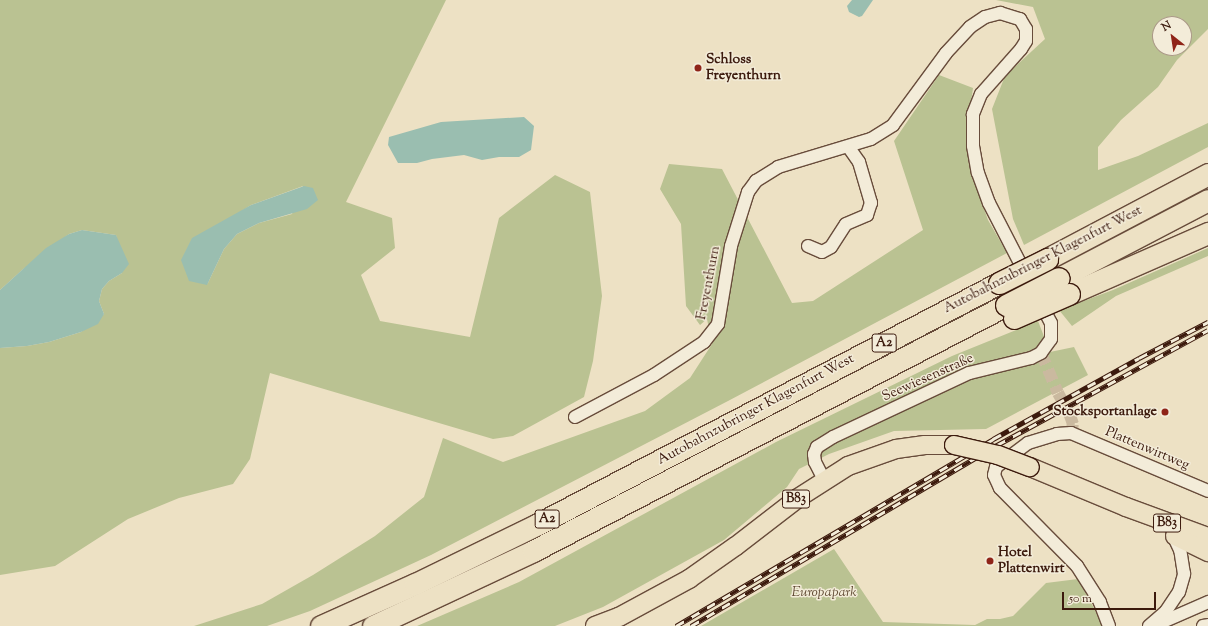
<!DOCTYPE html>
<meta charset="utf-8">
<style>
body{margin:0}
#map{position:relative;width:1208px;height:626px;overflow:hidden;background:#ede1c4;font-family:"Sorts Mill Goudy",serif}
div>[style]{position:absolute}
.green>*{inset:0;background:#bac292}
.water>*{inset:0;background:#9abeb0}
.street-tunnel>*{height:12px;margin-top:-6px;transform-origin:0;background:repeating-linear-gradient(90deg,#cab99f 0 12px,transparent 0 18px)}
.roads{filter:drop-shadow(1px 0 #684c3b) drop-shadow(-1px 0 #684c3b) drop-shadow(0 1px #684c3b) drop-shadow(0 -1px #684c3b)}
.street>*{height:12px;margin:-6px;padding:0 6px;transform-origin:6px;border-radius:6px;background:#f3ecd9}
.primary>*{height:18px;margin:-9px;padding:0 9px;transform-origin:9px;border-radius:9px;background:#ede1c4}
.highway>*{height:21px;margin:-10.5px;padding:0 10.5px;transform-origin:10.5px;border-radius:10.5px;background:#ede1c4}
.rail>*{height:4.5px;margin-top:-2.25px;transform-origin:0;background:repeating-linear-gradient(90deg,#f3ecd9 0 9px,#3c1a0d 0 18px);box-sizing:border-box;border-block:1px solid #3c1a0d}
.bridges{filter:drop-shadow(1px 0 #3c1a0d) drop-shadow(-1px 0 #3c1a0d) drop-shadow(0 1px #3c1a0d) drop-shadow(0 -1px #3c1a0d)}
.primary-bridge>*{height:18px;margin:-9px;padding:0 9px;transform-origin:9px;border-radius:9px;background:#ede1c4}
.highway-bridge>*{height:21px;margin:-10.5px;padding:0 10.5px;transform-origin:10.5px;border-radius:10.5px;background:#ede1c4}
.dots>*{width:11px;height:11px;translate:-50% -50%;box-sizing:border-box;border:2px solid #f3ecd9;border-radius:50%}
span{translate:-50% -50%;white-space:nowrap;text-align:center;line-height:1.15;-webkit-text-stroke:3px #f3ecd9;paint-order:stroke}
.shield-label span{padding:1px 3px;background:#f3ecd9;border:1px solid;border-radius:3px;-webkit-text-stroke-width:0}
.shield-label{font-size:13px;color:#3c1a0d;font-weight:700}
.poi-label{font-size:14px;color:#3c1a0d;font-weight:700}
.left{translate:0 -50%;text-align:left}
.right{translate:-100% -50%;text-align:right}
.street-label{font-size:14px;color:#3c1a0d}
.park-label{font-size:14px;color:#624c35;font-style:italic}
.north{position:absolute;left:1152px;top:16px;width:40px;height:40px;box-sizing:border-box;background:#f3ecd9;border:1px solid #aa9887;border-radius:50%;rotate:330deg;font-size:11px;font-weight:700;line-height:16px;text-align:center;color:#3c1a0d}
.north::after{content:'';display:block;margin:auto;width:14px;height:18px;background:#8f2418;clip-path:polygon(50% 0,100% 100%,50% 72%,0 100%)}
.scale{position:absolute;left:1062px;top:592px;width:94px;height:18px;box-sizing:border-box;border:2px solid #3c1a0d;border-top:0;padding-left:5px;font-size:12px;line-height:14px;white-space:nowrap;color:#3c1a0d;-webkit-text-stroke:3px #f3ecd9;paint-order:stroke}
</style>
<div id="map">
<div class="green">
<div style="clip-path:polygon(evenodd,0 0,446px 0,346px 202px,392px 218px,395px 248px,361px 275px,380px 321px,470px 337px,499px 218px,555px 175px,590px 192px,602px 296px,593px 361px,584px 397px,513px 436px,493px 439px,270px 373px,250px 459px,233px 484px,179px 498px,128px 519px,55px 566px,0 575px,0 348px,27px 346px,49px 342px,81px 332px,104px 314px,99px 301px,102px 289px,109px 281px,122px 273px,116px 235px,82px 230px,69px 234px,22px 270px,0 290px,0 0,303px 186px,292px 214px,259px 223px,237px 234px,224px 249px,207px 285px,231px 218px,251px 205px,303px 186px)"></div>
<div style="clip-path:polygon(evenodd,996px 0,1208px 0,1208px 29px,1177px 60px,1158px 87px,1121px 120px,1098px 147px,1098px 170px,1138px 156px,1208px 123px,1208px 147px,1024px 245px,1013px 219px,992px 109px,1005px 76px,1045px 39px,1033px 7px,996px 0,1160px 24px,1184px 24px,1184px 48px,1160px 48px,1160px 24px)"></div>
<div style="clip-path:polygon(939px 75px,973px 88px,967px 131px,969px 166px,988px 220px,1007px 253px,728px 401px,431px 555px,310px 611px,267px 626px,194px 626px,262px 604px,313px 575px,375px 536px,424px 497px,443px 438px,503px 462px,645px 411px,690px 378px,712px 344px,707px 319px,700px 325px,686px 306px,681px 224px,660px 189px,669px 164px,722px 169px,792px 303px,813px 301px,923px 230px,894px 141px)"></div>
<div style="clip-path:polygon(1208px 248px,1208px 256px,1116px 296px,1072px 326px,1059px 310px,1113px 290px)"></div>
<div style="clip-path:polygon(1038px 321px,1050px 352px,1074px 347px,1088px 375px,986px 429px,894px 431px,829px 454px,799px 469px,787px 487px,724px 540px,603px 607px,555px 626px,417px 626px,519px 582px,776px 442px,952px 356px)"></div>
<div style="clip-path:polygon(834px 549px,883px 622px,975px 625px,987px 619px,1000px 619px,1013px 616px,1046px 583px,1078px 579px,1094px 608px,1102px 626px,701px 626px)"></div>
</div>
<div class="water">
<div style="clip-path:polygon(852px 0,873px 0,862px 16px,859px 17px,849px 12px,847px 6px)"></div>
<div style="clip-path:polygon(524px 117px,534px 126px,531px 150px,519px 157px,499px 157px,482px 160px,464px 155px,432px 159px,417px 163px,398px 163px,388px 145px,389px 137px,441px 122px)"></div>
<div style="clip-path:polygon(304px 186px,313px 188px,318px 200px,307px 209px,259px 223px,237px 234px,224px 249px,207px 285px,189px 281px,181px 260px,192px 238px,251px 205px)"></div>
<div style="clip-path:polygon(82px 230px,116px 235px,129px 264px,122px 273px,109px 281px,102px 289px,99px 301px,104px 314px,98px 324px,81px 332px,49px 342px,27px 346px,0 348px,0 290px,46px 248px,69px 234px)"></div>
</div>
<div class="street-tunnel">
<div style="left:1041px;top:353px;width:43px;rotate:67deg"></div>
<div style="left:1058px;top:393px;width:23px;rotate:61deg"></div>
<div style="left:1069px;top:413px;width:12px;rotate:70deg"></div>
<div style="left:1073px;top:424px;width:9px;rotate:103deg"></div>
</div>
<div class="roads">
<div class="street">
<div style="left:808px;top:246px;width:15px;rotate:23deg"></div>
<div style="left:822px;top:252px;width:10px;rotate:-29deg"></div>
<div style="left:831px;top:247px;width:27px;rotate:-57deg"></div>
<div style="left:846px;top:224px;width:23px;rotate:-23deg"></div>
<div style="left:867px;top:215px;width:13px;rotate:-72deg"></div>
<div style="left:871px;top:203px;width:43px;rotate:-106.3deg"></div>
<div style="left:859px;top:162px;width:19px;rotate:-125deg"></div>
<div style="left:575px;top:417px;width:89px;rotate:-28deg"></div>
<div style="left:654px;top:375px;width:60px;rotate:-33.4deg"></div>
<div style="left:704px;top:342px;width:23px;rotate:-52deg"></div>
<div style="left:718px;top:324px;width:79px;rotate:-80.5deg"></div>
<div style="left:731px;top:246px;width:57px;rotate:-72.5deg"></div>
<div style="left:748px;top:192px;width:14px;rotate:-54deg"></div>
<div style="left:756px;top:181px;width:26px;rotate:-32deg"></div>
<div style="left:778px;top:167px;width:97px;rotate:-16.8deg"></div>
<div style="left:871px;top:139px;width:26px;rotate:-32deg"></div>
<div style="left:893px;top:125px;width:89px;rotate:-53.6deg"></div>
<div style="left:946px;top:53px;width:35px;rotate:-47deg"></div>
<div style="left:970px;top:27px;width:18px;rotate:-34deg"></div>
<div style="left:985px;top:17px;width:16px;rotate:-15deg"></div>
<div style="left:1000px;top:13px;width:21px;rotate:17deg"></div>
<div style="left:1020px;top:19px;width:12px;rotate:59deg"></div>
<div style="left:1026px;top:29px;width:12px;rotate:90deg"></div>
<div style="left:1026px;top:41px;width:9px;rotate:122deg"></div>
<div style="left:1021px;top:49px;width:60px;rotate:131.6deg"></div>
<div style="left:981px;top:94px;width:22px;rotate:112deg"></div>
<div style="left:973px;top:114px;width:32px;rotate:90deg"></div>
<div style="left:973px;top:146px;width:27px;rotate:80deg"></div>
<div style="left:978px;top:173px;width:32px;rotate:70deg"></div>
<div style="left:989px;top:203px;width:135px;rotate:62.7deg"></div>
<div style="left:1051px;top:323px;width:16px;rotate:90deg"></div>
<div style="left:1051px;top:339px;width:17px;rotate:126deg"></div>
<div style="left:1041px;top:353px;width:11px;rotate:153deg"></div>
<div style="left:1031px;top:358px;width:64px;rotate:166.4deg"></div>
<div style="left:969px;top:373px;width:150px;rotate:154.8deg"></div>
<div style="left:833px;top:437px;width:19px;rotate:148deg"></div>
<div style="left:817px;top:447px;width:8px;rotate:113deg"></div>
<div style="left:814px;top:454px;width:8px;rotate:83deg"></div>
<div style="left:815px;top:462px;width:20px;rotate:63deg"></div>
<div style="left:1158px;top:624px;width:55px;rotate:-23.7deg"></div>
<div style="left:1109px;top:626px;width:26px;rotate:-111deg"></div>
<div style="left:1100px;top:602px;width:43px;rotate:-122.6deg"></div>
<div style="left:1077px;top:566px;width:110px;rotate:-134.6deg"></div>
<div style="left:1000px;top:488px;width:14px;rotate:-115deg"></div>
<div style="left:994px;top:475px;width:8px;rotate:-76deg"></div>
<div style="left:996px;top:467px;width:40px;rotate:-37deg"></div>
<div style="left:1028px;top:443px;width:30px;rotate:-17deg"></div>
<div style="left:1057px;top:434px;width:14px;rotate:-4deg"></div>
<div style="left:1071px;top:433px;width:149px;rotate:22.9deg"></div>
<div style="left:1149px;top:626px;width:23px;rotate:-41deg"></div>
<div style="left:1166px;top:611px;width:23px;rotate:-56deg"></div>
<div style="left:1179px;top:592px;width:19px;rotate:-74deg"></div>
<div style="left:1184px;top:574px;width:24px;rotate:-99deg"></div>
<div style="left:1180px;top:550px;width:17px;rotate:-115deg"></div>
<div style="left:1203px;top:626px;width:5px;rotate:-11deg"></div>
</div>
<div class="primary">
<div style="left:1030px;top:467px;width:104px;rotate:22.6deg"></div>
<div style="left:1126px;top:507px;width:87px;rotate:20.1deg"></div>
<div style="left:1175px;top:536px;width:37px;rotate:26deg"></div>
<div style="left:595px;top:626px;width:26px;rotate:-21deg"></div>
<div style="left:619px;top:617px;width:80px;rotate:-28.5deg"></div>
<div style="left:689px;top:579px;width:57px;rotate:-35.1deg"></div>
<div style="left:736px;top:546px;width:78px;rotate:-37.7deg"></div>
<div style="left:798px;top:498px;width:59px;rotate:-32.6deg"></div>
<div style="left:848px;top:466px;width:51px;rotate:-19.5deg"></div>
<div style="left:896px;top:449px;width:29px;rotate:-8deg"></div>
<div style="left:925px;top:445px;width:29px"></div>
</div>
<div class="highway">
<div style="left:1047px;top:259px;width:182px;rotate:-27.8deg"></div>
<div style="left:1059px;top:278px;width:168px;rotate:-27.6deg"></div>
<div style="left:1069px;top:294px;width:152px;rotate:-23.7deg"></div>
<div style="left:321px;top:626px;width:103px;rotate:-24.1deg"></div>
<div style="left:415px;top:584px;width:137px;rotate:-26deg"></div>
<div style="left:538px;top:524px;width:520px;rotate:-27.6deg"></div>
<div style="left:373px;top:626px;width:177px;rotate:-25.1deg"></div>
<div style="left:533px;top:551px;width:533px;rotate:-27.48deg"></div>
</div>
</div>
<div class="rail">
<div style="left:676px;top:626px;width:368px;rotate:-30.5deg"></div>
<div style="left:993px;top:439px;width:167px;rotate:-29deg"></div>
<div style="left:1139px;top:358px;width:78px;rotate:-27.6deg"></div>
<div style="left:691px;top:626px;width:356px;rotate:-30.6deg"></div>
<div style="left:997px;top:445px;width:240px;rotate:-28.6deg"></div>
</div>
<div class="bridges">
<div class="primary-bridge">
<div style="left:954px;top:445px;width:45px;rotate:12.8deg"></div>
<div style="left:998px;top:455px;width:34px;rotate:21deg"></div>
</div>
<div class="highway-bridge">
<div style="left:999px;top:283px;width:54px;rotate:-26.6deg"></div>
<div style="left:1006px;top:305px;width:59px;rotate:-27deg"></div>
<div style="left:1014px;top:318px;width:60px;rotate:-23.6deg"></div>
</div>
</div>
<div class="dots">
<div style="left:698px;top:68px;background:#8f2418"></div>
<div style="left:1165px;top:412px;background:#8f2418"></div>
<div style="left:990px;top:561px;background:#8f2418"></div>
</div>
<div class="shield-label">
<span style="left:884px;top:343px">A2</span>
<span style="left:796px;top:499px">B83</span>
<span style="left:547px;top:519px">A2</span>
<span style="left:1167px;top:523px">B83</span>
</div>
<div class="poi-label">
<span class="left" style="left:706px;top:68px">Schloss<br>Freyenthurn</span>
<span class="right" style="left:1157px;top:412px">Stocksportanlage</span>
<span class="left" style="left:998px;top:561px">Hotel<br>Plattenwirt</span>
</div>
<div class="street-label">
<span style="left:1043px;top:260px;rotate:-27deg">Autobahnzubringer Klagenfurt West</span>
<span style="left:709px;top:283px;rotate:-79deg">Freyenthurn</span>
<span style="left:928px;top:378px;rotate:-24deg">Seewiesenstraße</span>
<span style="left:756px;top:410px;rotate:-28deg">Autobahnzubringer Klagenfurt West</span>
<span style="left:1147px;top:449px;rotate:23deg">Plattenwirtweg</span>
</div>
<div class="park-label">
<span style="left:824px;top:593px">Europapark</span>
</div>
<div class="north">N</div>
<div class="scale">50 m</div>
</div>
